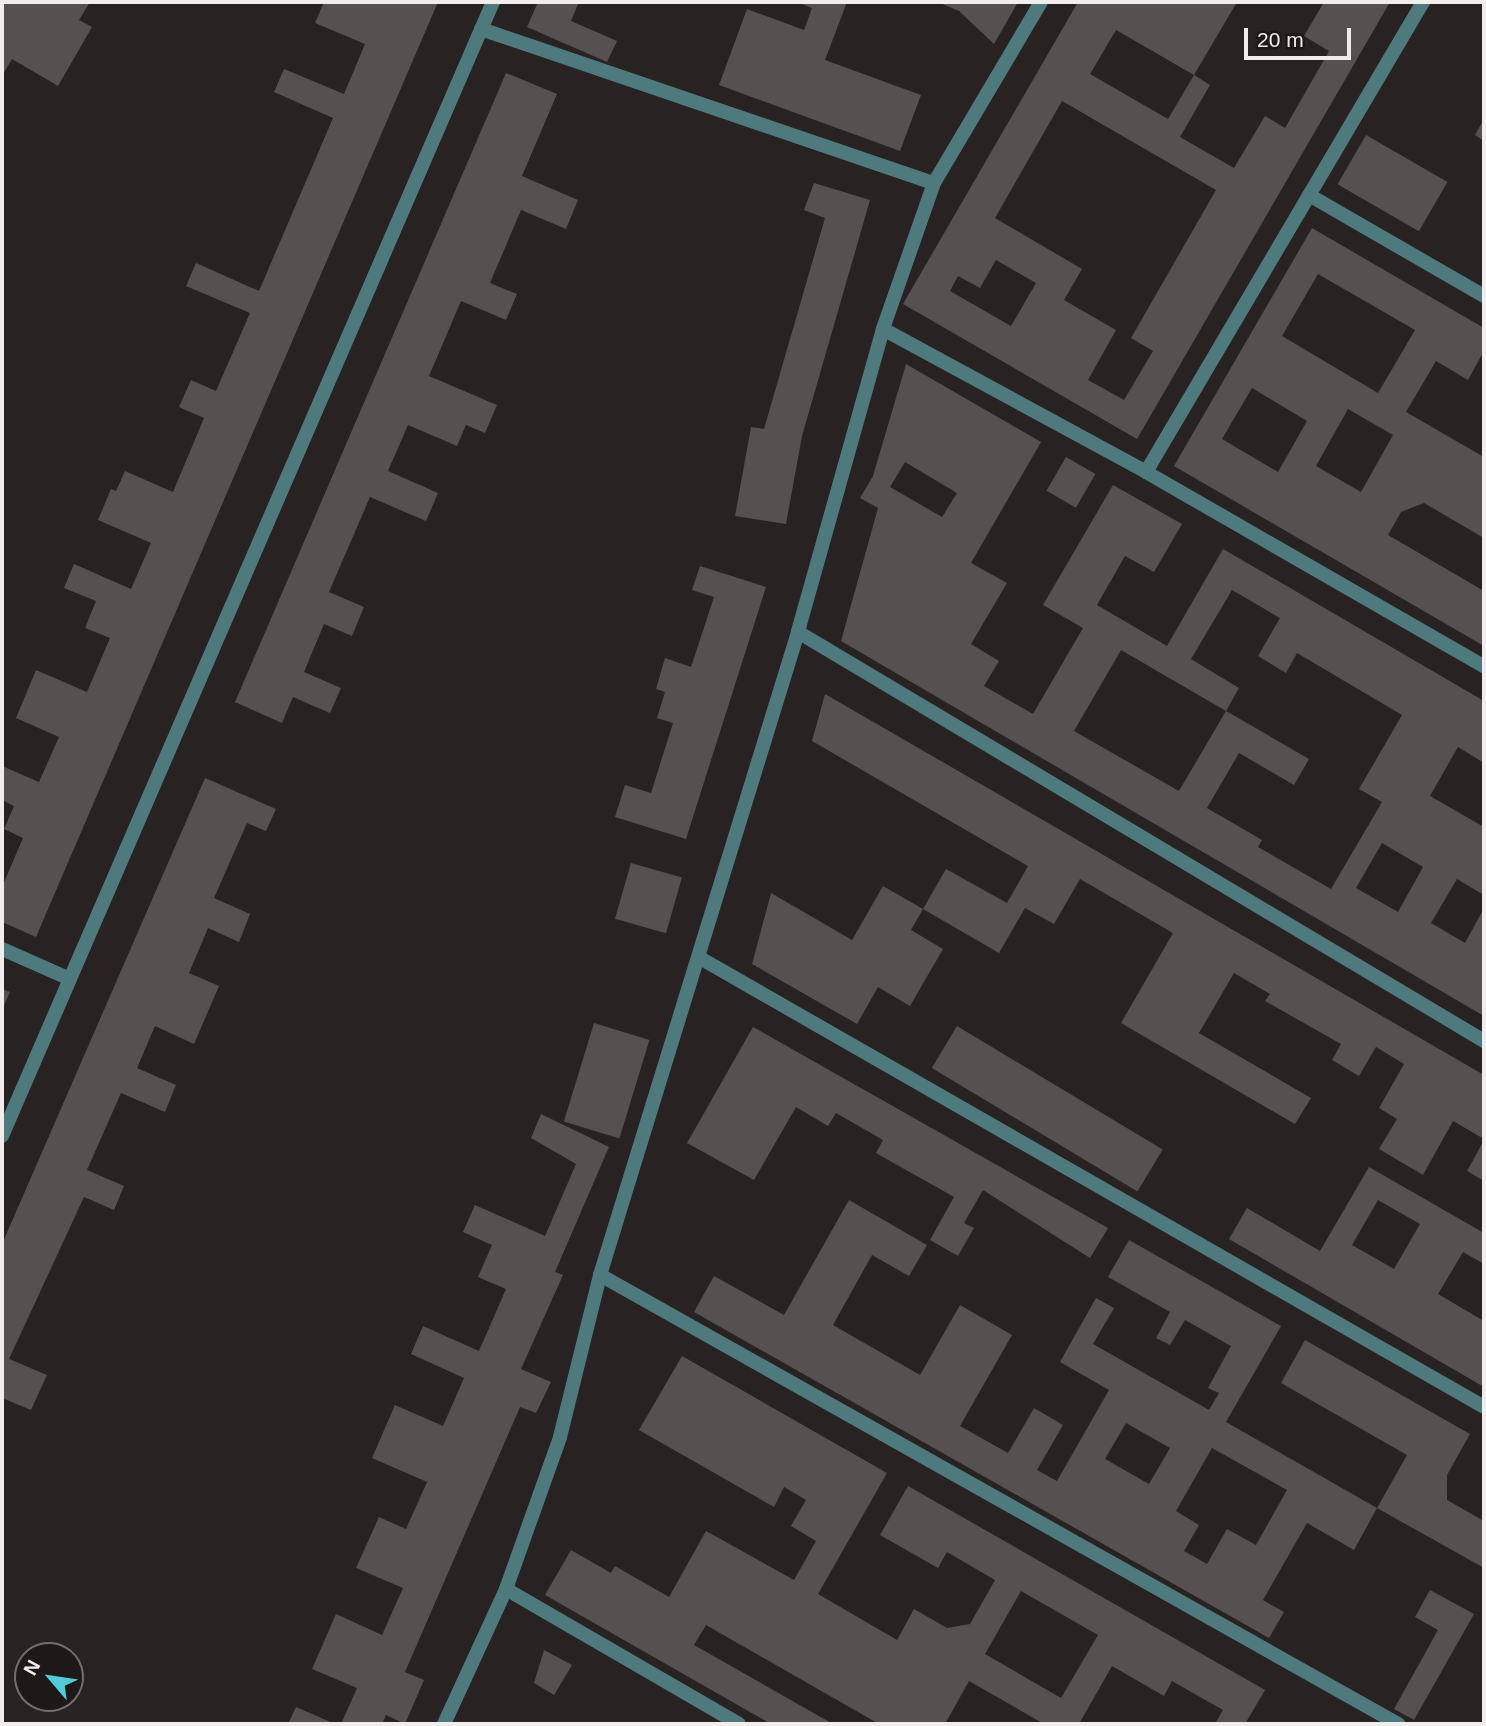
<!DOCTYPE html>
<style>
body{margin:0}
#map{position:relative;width:1486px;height:1726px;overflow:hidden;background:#282222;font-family:Helvetica,sans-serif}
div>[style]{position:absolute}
.building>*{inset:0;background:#575050;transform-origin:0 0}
.minor>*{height:14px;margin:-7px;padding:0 7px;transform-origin:7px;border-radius:7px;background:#4e7a7e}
span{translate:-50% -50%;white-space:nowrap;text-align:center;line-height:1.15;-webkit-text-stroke:5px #1e1919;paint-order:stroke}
.frame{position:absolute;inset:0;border:4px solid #f1eded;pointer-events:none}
.north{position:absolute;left:14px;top:1642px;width:70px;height:70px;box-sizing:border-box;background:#1e1919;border:2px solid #726e6e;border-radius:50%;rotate:299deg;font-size:19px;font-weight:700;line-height:28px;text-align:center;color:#f1eded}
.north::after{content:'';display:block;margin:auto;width:24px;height:32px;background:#52cbd7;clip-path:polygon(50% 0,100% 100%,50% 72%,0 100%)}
.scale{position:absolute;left:1244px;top:28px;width:107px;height:32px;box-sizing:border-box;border:4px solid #f1eded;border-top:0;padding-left:9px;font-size:21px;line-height:24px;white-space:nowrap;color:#f1eded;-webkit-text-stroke:5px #1e1919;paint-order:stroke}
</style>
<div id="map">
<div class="building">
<div style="clip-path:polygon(2px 2px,90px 2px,79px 20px,92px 27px,58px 86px,12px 59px,2px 76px)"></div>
<div style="clip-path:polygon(324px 2px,438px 2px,36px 937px,2px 922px,2px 887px,23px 838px,4px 829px,14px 806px,2px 800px,2px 766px,39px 782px,59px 737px,16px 718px,36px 670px,87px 692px,110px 638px,85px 628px,96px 601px,64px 588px,74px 564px,131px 589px,151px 543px,98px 520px,111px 489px,116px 491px,125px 471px,173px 492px,204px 418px,179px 407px,191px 380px,216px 391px,250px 313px,186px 286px,196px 263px,259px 291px,333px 118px,274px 92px,284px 69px,344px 94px,365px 44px,315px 23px)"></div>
<div style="clip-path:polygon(538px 2px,579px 2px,571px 21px,617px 41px,607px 62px,527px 27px)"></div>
<div style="clip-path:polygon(797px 2px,847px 2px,825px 60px,921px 95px,900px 151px,719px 85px,747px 9px,804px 30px,812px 8px)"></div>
<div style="clip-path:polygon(938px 2px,1018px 2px,994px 44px,959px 11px)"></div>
<div style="clip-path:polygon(evenodd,1078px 2px,1237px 2px,1194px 75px,1210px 85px,1180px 137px,1234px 168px,1265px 116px,1285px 128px,1329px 51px,1304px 36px,1324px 2px,1390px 2px,1137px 439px,903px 304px,1078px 2px,1116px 30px,1194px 75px,1168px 119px,1090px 74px,1116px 30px,1078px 2px,1062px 101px,1216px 190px,1131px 338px,1153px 351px,1124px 400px,1088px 380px,1116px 330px,1064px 300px,1082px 269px,995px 218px,1062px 101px,1078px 2px,996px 260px,1036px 283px,1011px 326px,950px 291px,958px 276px,980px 288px,996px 260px)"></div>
<div style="clip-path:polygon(506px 73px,557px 94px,522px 176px,578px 200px,566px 229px,521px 210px,490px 283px,517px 294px,506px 320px,461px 301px,429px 376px,497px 405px,485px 433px,466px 425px,457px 446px,408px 425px,388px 471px,438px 493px,426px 521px,370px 497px,329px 592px,364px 607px,352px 636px,324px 624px,304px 672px,341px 688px,330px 713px,293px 697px,282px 723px,235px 702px)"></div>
<div style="clip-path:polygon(1484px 119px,1484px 141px,1475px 135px)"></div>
<div style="left:1366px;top:135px;width:94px;height:57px;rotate:30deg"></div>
<div style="clip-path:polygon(814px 183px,870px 200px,802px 436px,786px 524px,735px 516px,751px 427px,764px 429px,825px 218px,804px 210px)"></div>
<div style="clip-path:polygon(evenodd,1312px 228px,1484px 328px,1484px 351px,1468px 380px,1436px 361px,1406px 412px,1484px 457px,1484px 538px,1424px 503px,1401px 512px,1388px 535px,1484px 591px,1484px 646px,1174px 466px,1312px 228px,1318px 274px,1415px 330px,1378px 393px,1282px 336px,1318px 274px,1312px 228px,1252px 388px,1307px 421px,1278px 472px,1222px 439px,1252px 388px,1312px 228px,1348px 409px,1393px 435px,1361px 492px,1316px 466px,1348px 409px)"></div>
<div style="clip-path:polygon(evenodd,906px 364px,1041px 442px,971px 563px,1007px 583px,971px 644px,999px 661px,984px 686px,1033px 714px,1083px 628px,1043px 605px,1113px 485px,1182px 524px,1154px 572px,1125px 556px,1097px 605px,1167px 646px,1223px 549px,1484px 701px,1484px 763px,1458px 747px,1430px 796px,1484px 827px,1484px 895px,1457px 879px,1431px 923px,1465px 943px,1484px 908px,1484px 1016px,841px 641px,878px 508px,860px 498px,873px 476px,906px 364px,905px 462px,957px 493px,942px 517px,890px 487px,905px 462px,906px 364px,1232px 590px,1280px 618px,1258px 656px,1286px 673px,1297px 653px,1402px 715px,1359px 789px,1382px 802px,1331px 889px,1258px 847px,1262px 840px,1207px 808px,1239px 753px,1294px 785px,1309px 759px,1226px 711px,1179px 791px,1074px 731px,1121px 650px,1226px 711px,1239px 688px,1191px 659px,1232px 590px,906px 364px,1382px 843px,1423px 867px,1398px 912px,1356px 888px,1382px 843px)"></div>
<div style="left:1066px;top:457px;width:34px;height:39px;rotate:30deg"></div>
<div style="clip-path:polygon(700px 566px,766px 587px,686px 839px,615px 817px,625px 785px,651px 793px,673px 723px,657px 718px,665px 692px,656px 689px,665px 658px,691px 667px,714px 597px,692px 590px)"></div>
<div style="clip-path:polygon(825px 694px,1484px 1075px,1484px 1139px,1453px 1121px,1423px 1175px,1379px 1149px,1397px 1119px,1379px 1108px,1404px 1064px,1376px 1047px,1359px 1076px,1332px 1060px,1341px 1044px,1265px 1001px,1270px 994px,1234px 973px,1199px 1033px,1311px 1098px,1295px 1124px,1121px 1023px,1173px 933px,1080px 879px,1054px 924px,1025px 908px,999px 953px,923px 909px,946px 869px,1007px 903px,1028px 866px,812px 741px)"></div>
<div style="clip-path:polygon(205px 778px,276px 809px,266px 831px,247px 823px,214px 898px,250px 914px,239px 942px,208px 928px,189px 973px,219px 986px,194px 1044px,155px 1026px,137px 1068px,176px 1085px,165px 1112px,121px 1093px,87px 1170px,124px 1186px,114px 1210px,84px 1197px,9px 1359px,47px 1375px,31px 1410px,2px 1398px,2px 1244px)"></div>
<div style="left:631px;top:863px;width:53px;height:58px;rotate:16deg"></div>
<div style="clip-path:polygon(883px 886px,923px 909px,911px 930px,943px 949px,910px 1006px,878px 987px,857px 1024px,752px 964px,771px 893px,852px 940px)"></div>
<div style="clip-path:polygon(2px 989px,10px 992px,2px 1010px)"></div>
<div style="left:594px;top:1023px;width:58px;height:103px;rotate:17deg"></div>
<div style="left:957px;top:1026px;width:240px;height:49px;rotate:31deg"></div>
<div style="clip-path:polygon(753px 1027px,1108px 1228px,1090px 1258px,983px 1190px,964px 1223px,974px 1228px,958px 1256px,930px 1240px,954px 1197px,876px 1153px,883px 1140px,836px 1113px,828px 1126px,796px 1107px,754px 1180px,687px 1143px)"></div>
<div style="clip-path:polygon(541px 1114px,609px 1147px,555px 1272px,563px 1275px,521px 1369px,551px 1382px,536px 1413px,520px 1407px,405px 1672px,424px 1680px,405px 1724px,386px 1715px,382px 1724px,341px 1724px,357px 1688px,312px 1669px,336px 1614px,382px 1635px,403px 1588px,356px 1568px,379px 1517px,406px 1529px,427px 1482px,372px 1458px,395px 1405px,443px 1426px,464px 1378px,411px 1354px,423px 1326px,479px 1351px,506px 1289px,478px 1277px,492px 1245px,463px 1232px,475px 1205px,545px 1236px,576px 1164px,531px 1138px)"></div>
<div style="clip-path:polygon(1484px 1140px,1484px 1181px,1467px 1171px)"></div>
<div style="clip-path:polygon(evenodd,1369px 1167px,1484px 1233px,1484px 1264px,1463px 1252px,1438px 1294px,1484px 1321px,1484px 1387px,1229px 1239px,1247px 1208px,1320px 1251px,1369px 1167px,1378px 1200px,1420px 1224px,1394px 1269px,1352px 1245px,1378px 1200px)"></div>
<div style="clip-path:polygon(evenodd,849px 1200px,927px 1245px,909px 1276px,872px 1255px,833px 1325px,920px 1375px,960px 1305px,1012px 1335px,960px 1426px,1008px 1453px,1034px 1408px,1063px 1425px,1037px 1470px,1057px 1481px,1109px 1390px,1060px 1362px,1096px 1298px,1114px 1308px,1093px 1344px,1209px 1410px,1219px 1393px,1208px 1388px,1231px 1346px,1185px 1320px,1170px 1345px,1156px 1338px,1170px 1312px,1108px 1277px,1129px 1240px,1281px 1326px,1226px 1422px,1377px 1508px,1354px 1550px,1307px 1523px,1263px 1600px,1284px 1612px,1269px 1638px,694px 1312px,714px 1276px,784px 1315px,849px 1200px,1126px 1423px,1170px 1448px,1149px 1484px,1105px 1459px,1126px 1423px,849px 1200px,1212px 1448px,1287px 1490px,1256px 1545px,1227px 1529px,1207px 1564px,1184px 1551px,1199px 1525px,1176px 1511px,1212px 1448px)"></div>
<div style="clip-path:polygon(1305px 1340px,1470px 1434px,1447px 1475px,1447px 1500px,1484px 1521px,1484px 1568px,1377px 1508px,1407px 1455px,1281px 1383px)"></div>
<div style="clip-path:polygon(evenodd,682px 1356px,887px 1473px,818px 1594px,897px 1640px,914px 1609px,947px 1628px,970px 1624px,995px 1580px,947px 1552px,938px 1568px,880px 1535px,908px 1486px,1265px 1690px,1245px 1724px,1215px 1724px,1223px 1710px,1172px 1681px,1164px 1696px,1112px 1666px,1079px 1724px,1044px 1724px,969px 1681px,945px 1724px,879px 1724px,706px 1625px,694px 1645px,833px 1724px,771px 1724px,545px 1595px,571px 1550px,611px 1573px,615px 1566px,669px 1597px,706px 1531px,794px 1580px,816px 1541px,791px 1526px,806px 1500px,784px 1487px,774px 1507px,639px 1430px,682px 1356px,1021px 1591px,1098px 1635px,1061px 1698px,985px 1654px,1021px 1591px)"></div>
<div style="clip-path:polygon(1430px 1590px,1474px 1614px,1414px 1720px,1394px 1709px,1438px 1630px,1415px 1617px)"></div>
<div style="clip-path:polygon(544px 1650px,572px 1665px,554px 1695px,534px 1683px)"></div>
<div style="clip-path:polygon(296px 1707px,335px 1724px,288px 1724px)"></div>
</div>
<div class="minor">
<div style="left:1041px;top:2px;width:210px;rotate:120.6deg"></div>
<div style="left:934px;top:183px;width:155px;rotate:109.3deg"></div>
<div style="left:883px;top:329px;width:315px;rotate:105.7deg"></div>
<div style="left:798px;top:632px;width:799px;rotate:30.8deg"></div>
<div style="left:481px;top:29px;width:478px;rotate:18.8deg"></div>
<div style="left:1309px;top:195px;width:202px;rotate:30deg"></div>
<div style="left:883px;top:329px;width:299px;rotate:28.5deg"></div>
<div style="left:1146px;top:472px;width:390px;rotate:29.9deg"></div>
<div style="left:1146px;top:472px;width:546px;rotate:-59.49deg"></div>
<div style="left:2px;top:949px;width:74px;rotate:23.8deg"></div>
<div style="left:700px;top:958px;width:903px;rotate:29.8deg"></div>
<div style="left:2px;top:1136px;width:1236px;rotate:-66.59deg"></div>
<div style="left:600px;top:1275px;width:916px;rotate:29.36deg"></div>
<div style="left:506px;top:1589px;width:269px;rotate:30.1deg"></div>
<div style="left:444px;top:1724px;width:149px;rotate:-65.3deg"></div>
<div style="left:506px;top:1589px;width:161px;rotate:-70.4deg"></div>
<div style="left:560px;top:1437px;width:167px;rotate:-76.1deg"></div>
<div style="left:600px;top:1275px;width:673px;rotate:-72.88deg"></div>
</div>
<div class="frame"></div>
<div class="north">N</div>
<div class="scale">20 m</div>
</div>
